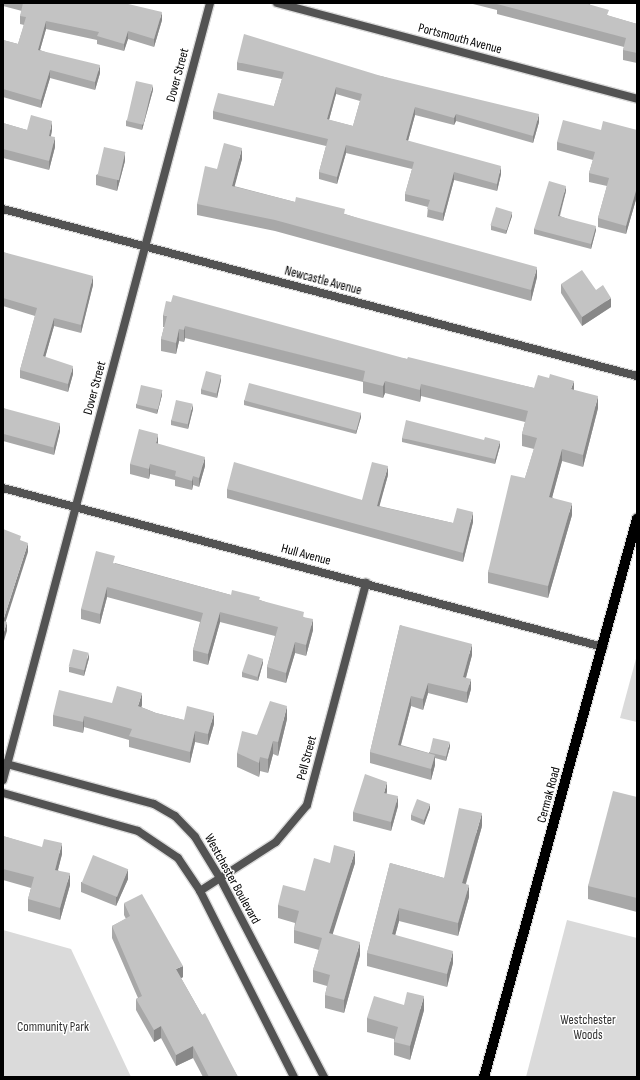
<!DOCTYPE html>
<style>
body{margin:0}
#map{position:relative;width:640px;height:1080px;overflow:hidden;background:#fff;font-family:"Sofia Sans Condensed",sans-serif}
div>[style]{position:absolute}
.green>*{inset:0;background:#dadada}
.roads{filter:drop-shadow(1px 0 #dbdbdb) drop-shadow(-1px 0 #dbdbdb) drop-shadow(0 1px #dbdbdb) drop-shadow(0 -1px #dbdbdb)}
.minor>*{height:8px;margin:-4px;padding:0 4px;transform-origin:4px;border-radius:4px;background:#535353}
.tertiary>*{height:8px;margin:-4px;padding:0 4px;transform-origin:4px;border-radius:4px;background:#535353}
.primary>*{height:10px;margin:-5px;padding:0 5px;transform-origin:5px;border-radius:5px;background:#000}
.wall>*{inset:0;background:#a8a8a8}
.shaded-wall>*{inset:0;background:#888}
.building>*{inset:0;background:#c3c3c3;transform-origin:0 0}
span{translate:-50% -50%;white-space:nowrap;text-align:center;line-height:1.15;-webkit-text-stroke:3px #fff;paint-order:stroke}
.street-label{font-size:13px;color:#000}
.park-label{font-size:13px;color:#313131}
.frame{position:absolute;inset:0;border:4px solid #000;pointer-events:none}
</style>
<div id="map">
<div class="green">
<div style="clip-path:polygon(637px 655px,637px 722px,620px 718px)"></div>
<div style="clip-path:polygon(567px 920px,637px 938px,637px 1077px,526px 1077px)"></div>
<div style="clip-path:polygon(3px 930px,71px 949px,131px 1077px,3px 1077px)"></div>
</div>
<div class="roads">
<div class="minor">
<div style="left:277px;top:3px;width:373px;rotate:14.9deg"></div>
<div style="left:3px;top:209px;width:656px;rotate:14.76deg"></div>
<div style="left:3px;top:488px;width:621px;rotate:14.84deg"></div>
<div style="left:3px;top:780px;width:804px;rotate:-75.08deg"></div>
<div style="left:200px;top:891px;width:90px;rotate:-32.8deg"></div>
<div style="left:276px;top:842px;width:48px;rotate:-50deg"></div>
<div style="left:307px;top:805px;width:230px;rotate:-75.1deg"></div>
</div>
<div class="tertiary">
<div style="left:3px;top:763px;width:156px;rotate:15.2deg"></div>
<div style="left:154px;top:804px;width:24px;rotate:30deg"></div>
<div style="left:175px;top:816px;width:29px;rotate:46deg"></div>
<div style="left:195px;top:837px;width:48px;rotate:58.6deg"></div>
<div style="left:220px;top:878px;width:225px;rotate:62.4deg"></div>
<div style="left:3px;top:793px;width:140px;rotate:15.7deg"></div>
<div style="left:138px;top:831px;width:48px;rotate:34deg"></div>
<div style="left:178px;top:858px;width:40px;rotate:56deg"></div>
<div style="left:200px;top:891px;width:208px;rotate:63.2deg"></div>
</div>
<div class="primary">
<div style="left:484px;top:1077px;width:579px;rotate:-74.67deg"></div>
</div>
</div>
<div class="wall">
<div style="clip-path:polygon(3px 3px,124px 3px,162px 20px,154px 47px,128px 39px,124px 51px,97px 44px,97px 40px,46px 29px,40px 50px,100px 73px,95px 90px,50px 78px,41px 108px,3px 97px,3px 40px,18px 44px,24px 25px,20px 24px,20px 16px,22px 11px,3px 6px)"></div>
<div style="clip-path:polygon(469px 3px,590px 3px,590px 5px,609px 16px,637px 24px,637px 63px,623px 60px,623px 50px,624px 47px,497px 14px,497px 10px)"></div>
<div style="clip-path:polygon(evenodd,237px 62px,381px 76px,539px 122px,533px 143px,456px 121px,454px 125px,415px 115px,408px 141px,501px 174px,497px 191px,454px 180px,443px 221px,427px 217px,428px 207px,405px 201px,405px 194px,412px 169px,346px 153px,337px 184px,319px 179px,319px 172px,326px 146px,213px 119px,213px 111px,274px 106px,282px 79px,237px 70px,237px 62px,336px 94px,360px 101px,353px 126px,329px 120px,336px 94px)"></div>
<div style="clip-path:polygon(153px 90px,142px 130px,126px 126px,126px 121px)"></div>
<div style="clip-path:polygon(3px 123px,27px 130px,52px 130px,51px 136px,55px 147px,49px 170px,3px 158px)"></div>
<div style="clip-path:polygon(601px 130px,637px 130px,637px 196px,626px 234px,598px 227px,598px 218px,607px 186px,589px 182px,589px 173px,593px 160px,557px 150px,557px 142px)"></div>
<div style="clip-path:polygon(242px 159px,234px 186px,295px 202px,345px 214px,537px 277px,531px 301px,275px 231px,197px 215px,197px 204px,217px 169px)"></div>
<div style="clip-path:polygon(125px 161px,117px 191px,96px 185px,96px 175px)"></div>
<div style="clip-path:polygon(566px 191px,560px 216px,596px 230px,591px 249px,534px 234px,534px 229px)"></div>
<div style="clip-path:polygon(512px 216px,506px 234px,491px 230px,491px 225px)"></div>
<div style="clip-path:polygon(3px 252px,93px 285px,81px 333px,54px 326px,45px 357px,73px 374px,68px 392px,20px 378px,20px 370px,35px 316px,3px 306px)"></div>
<div style="clip-path:polygon(561px 284px,596px 290px,611px 307px,582px 326px,561px 293px)"></div>
<div style="clip-path:polygon(163px 315px,407px 359px,534px 388px,574px 390px,598px 408px,583px 467px,562px 461px,552px 497px,572px 515px,548px 598px,488px 583px,488px 572px,525px 478px,534px 449px,522px 446px,522px 434px,525px 422px,421px 396px,420px 402px,385px 393px,383px 398px,363px 393px,363px 382px,185px 338px,184px 342px,179px 341px,176px 354px,161px 351px,161px 339px,164px 327px,163px 327px)"></div>
<div style="clip-path:polygon(221px 380px,217px 398px,201px 394px,201px 389px)"></div>
<div style="clip-path:polygon(162px 395px,157px 414px,136px 408px,136px 404px)"></div>
<div style="clip-path:polygon(244px 400px,361px 417px,356px 434px,244px 405px)"></div>
<div style="clip-path:polygon(3px 408px,60px 431px,54px 455px,3px 441px)"></div>
<div style="clip-path:polygon(193px 409px,188px 429px,171px 425px,171px 420px)"></div>
<div style="clip-path:polygon(402px 438px,500px 446px,495px 464px,402px 442px)"></div>
<div style="clip-path:polygon(158px 444px,205px 466px,199px 487px,193px 485px,192px 490px,175px 486px,175px 480px,150px 474px,149px 479px,130px 474px,130px 464px)"></div>
<div style="clip-path:polygon(388px 475px,379px 506px,453px 523px,473px 522px,463px 562px,227px 498px,227px 489px,362px 500px)"></div>
<div style="clip-path:polygon(115px 563px,231px 595px,260px 600px,304px 617px,313px 630px,306px 656px,295px 653px,286px 683px,267px 678px,267px 667px,275px 636px,220px 622px,208px 665px,193px 661px,193px 650px,200px 622px,107px 597px,100px 624px,81px 619px,81px 609px)"></div>
<div style="clip-path:polygon(400px 625px,472px 655px,466px 678px,471px 689px,467px 703px,428px 693px,423px 710px,411px 706px,401px 745px,429px 753px,429px 752px,450px 747px,446px 761px,435px 758px,435px 765px,431px 780px,370px 763px,370px 752px)"></div>
<div style="clip-path:polygon(89px 658px,84px 676px,69px 672px,69px 667px)"></div>
<div style="clip-path:polygon(263px 663px,258px 681px,242px 677px,242px 672px)"></div>
<div style="clip-path:polygon(112px 703px,142px 705px,141px 707px,156px 713px,184px 720px,214px 724px,208px 745px,195px 742px,190px 763px,129px 747px,129px 740px,84px 727px,83px 733px,53px 726px,53px 715px)"></div>
<div style="clip-path:polygon(287px 719px,278px 756px,273px 754px,268px 773px,260px 771px,259px 777px,237px 767px,237px 753px,257px 735px)"></div>
<div style="clip-path:polygon(387px 792px,386px 793px,398px 806px,391px 831px,353px 821px,353px 812px)"></div>
<div style="clip-path:polygon(637px 797px,637px 912px,588px 899px,588px 886px)"></div>
<div style="clip-path:polygon(430px 809px,424px 825px,411px 820px,411px 815px)"></div>
<div style="clip-path:polygon(482px 826px,466px 884px,469px 897px,458px 936px,399px 921px,395px 935px,453px 963px,447px 987px,367px 966px,367px 953px,390px 863px,444px 878px)"></div>
<div style="clip-path:polygon(3px 836px,62px 854px,58px 870px,70px 885px,60px 920px,28px 911px,28px 899px,31px 888px,3px 880px)"></div>
<div style="clip-path:polygon(330px 863px,355px 863px,332px 934px,360px 955px,344px 1013px,325px 1008px,325px 995px,327px 986px,313px 982px,313px 970px,319px 950px,294px 943px,294px 930px,295px 923px,278px 918px,278px 905px,305px 891px)"></div>
<div style="clip-path:polygon(128px 879px,116px 906px,81px 892px,81px 882px)"></div>
<div style="clip-path:polygon(124px 903px,183px 977px,181px 978px,202px 1015px,238px 1077px,203px 1077px,193px 1058px,176px 1066px,161px 1038px,154px 1042px,136px 1010px,136px 999px,138px 998px,112px 938px,112px 926px,126px 919px,124px 915px)"></div>
<div style="clip-path:polygon(404px 1005px,424px 1010px,410px 1060px,394px 1055px,394px 1039px,367px 1032px,367px 1018px)"></div>
</div>
<div class="shaded-wall">
<div style="clip-path:polygon(162px 12px,162px 20px,154px 47px,154px 39px)"></div>
<div style="clip-path:polygon(46px 21px,46px 29px,38px 57px,38px 50px)"></div>
<div style="clip-path:polygon(128px 31px,128px 39px,124px 51px,124px 44px)"></div>
<div style="clip-path:polygon(100px 65px,100px 73px,95px 90px,95px 82px)"></div>
<div style="clip-path:polygon(50px 70px,50px 78px,41px 108px,41px 100px)"></div>
<div style="clip-path:polygon(153px 85px,153px 90px,142px 130px,142px 125px)"></div>
<div style="clip-path:polygon(336px 87px,336px 94px,327px 127px,327px 119px)"></div>
<div style="clip-path:polygon(415px 107px,415px 115px,406px 148px,406px 140px)"></div>
<div style="clip-path:polygon(456px 114px,456px 121px,454px 125px,454px 118px)"></div>
<div style="clip-path:polygon(539px 114px,539px 122px,533px 143px,533px 136px)"></div>
<div style="clip-path:polygon(52px 121px,52px 130px,49px 145px,49px 136px)"></div>
<div style="clip-path:polygon(55px 137px,55px 147px,49px 170px,49px 161px)"></div>
<div style="clip-path:polygon(346px 145px,346px 153px,337px 184px,337px 177px)"></div>
<div style="clip-path:polygon(242px 148px,242px 159px,232px 196px,232px 186px)"></div>
<div style="clip-path:polygon(125px 152px,125px 161px,117px 191px,117px 181px)"></div>
<div style="clip-path:polygon(501px 166px,501px 174px,497px 191px,497px 184px)"></div>
<div style="clip-path:polygon(454px 172px,454px 180px,443px 221px,443px 213px)"></div>
<div style="clip-path:polygon(566px 186px,566px 191px,558px 220px,558px 216px)"></div>
<div style="clip-path:polygon(637px 187px,637px 196px,626px 234px,626px 226px)"></div>
<div style="clip-path:polygon(512px 212px,512px 216px,506px 234px,506px 230px)"></div>
<div style="clip-path:polygon(596px 226px,596px 230px,591px 249px,591px 244px)"></div>
<div style="clip-path:polygon(537px 267px,537px 277px,531px 301px,531px 290px)"></div>
<div style="clip-path:polygon(93px 276px,93px 285px,81px 333px,81px 325px)"></div>
<div style="clip-path:polygon(611px 298px,611px 307px,582px 326px,582px 317px)"></div>
<div style="clip-path:polygon(54px 318px,54px 326px,43px 365px,43px 356px)"></div>
<div style="clip-path:polygon(185px 326px,185px 338px,184px 342px,184px 330px)"></div>
<div style="clip-path:polygon(179px 329px,179px 341px,176px 354px,176px 343px)"></div>
<div style="clip-path:polygon(73px 366px,73px 374px,68px 392px,68px 384px)"></div>
<div style="clip-path:polygon(221px 375px,221px 380px,217px 398px,217px 393px)"></div>
<div style="clip-path:polygon(385px 381px,385px 393px,383px 398px,383px 386px)"></div>
<div style="clip-path:polygon(574px 381px,574px 393px,571px 389px)"></div>
<div style="clip-path:polygon(421px 384px,421px 396px,420px 402px,420px 390px)"></div>
<div style="clip-path:polygon(162px 390px,162px 395px,157px 414px,157px 409px)"></div>
<div style="clip-path:polygon(598px 396px,598px 408px,583px 467px,583px 455px)"></div>
<div style="clip-path:polygon(193px 404px,193px 409px,188px 429px,188px 424px)"></div>
<div style="clip-path:polygon(361px 412px,361px 417px,356px 434px,356px 430px)"></div>
<div style="clip-path:polygon(60px 423px,60px 431px,54px 455px,54px 447px)"></div>
<div style="clip-path:polygon(158px 434px,158px 443px,156px 453px,156px 443px)"></div>
<div style="clip-path:polygon(500px 441px,500px 446px,495px 464px,495px 459px)"></div>
<div style="clip-path:polygon(562px 449px,562px 461px,549px 509px,549px 497px)"></div>
<div style="clip-path:polygon(205px 457px,205px 466px,199px 487px,199px 478px)"></div>
<div style="clip-path:polygon(150px 464px,150px 474px,149px 479px,149px 469px)"></div>
<div style="clip-path:polygon(388px 466px,388px 475px,377px 515px,377px 506px)"></div>
<div style="clip-path:polygon(193px 476px,193px 485px,192px 490px,192px 481px)"></div>
<div style="clip-path:polygon(572px 503px,572px 515px,548px 598px,548px 586px)"></div>
<div style="clip-path:polygon(473px 512px,473px 522px,463px 562px,463px 553px)"></div>
<div style="clip-path:polygon(28px 543px,28px 552px,3px 630px,3px 621px)"></div>
<div style="clip-path:polygon(107px 587px,107px 597px,100px 624px,100px 614px)"></div>
<div style="clip-path:polygon(220px 612px,220px 622px,208px 665px,208px 654px)"></div>
<div style="clip-path:polygon(313px 619px,313px 630px,306px 656px,306px 645px)"></div>
<div style="clip-path:polygon(7px 622px,7px 631px,3px 644px,3px 635px)"></div>
<div style="clip-path:polygon(295px 642px,295px 653px,286px 683px,286px 673px)"></div>
<div style="clip-path:polygon(472px 644px,472px 655px,463px 688px,463px 677px)"></div>
<div style="clip-path:polygon(89px 653px,89px 658px,84px 676px,84px 671px)"></div>
<div style="clip-path:polygon(263px 659px,263px 663px,258px 681px,258px 676px)"></div>
<div style="clip-path:polygon(471px 679px,471px 689px,467px 703px,467px 692px)"></div>
<div style="clip-path:polygon(428px 683px,428px 693px,423px 710px,423px 699px)"></div>
<div style="clip-path:polygon(142px 693px,142px 705px,138px 718px,138px 706px)"></div>
<div style="clip-path:polygon(411px 696px,411px 706px,398px 755px,398px 745px)"></div>
<div style="clip-path:polygon(287px 706px,287px 719px,278px 756px,278px 742px)"></div>
<div style="clip-path:polygon(214px 713px,214px 724px,208px 745px,208px 734px)"></div>
<div style="clip-path:polygon(84px 716px,84px 727px,83px 733px,83px 722px)"></div>
<div style="clip-path:polygon(195px 731px,195px 742px,190px 763px,190px 752px)"></div>
<div style="clip-path:polygon(273px 741px,273px 754px,268px 773px,268px 759px)"></div>
<div style="clip-path:polygon(450px 742px,450px 747px,446px 761px,446px 756px)"></div>
<div style="clip-path:polygon(435px 755px,435px 765px,431px 780px,431px 769px)"></div>
<div style="clip-path:polygon(260px 757px,260px 771px,259px 777px,259px 763px)"></div>
<div style="clip-path:polygon(387px 782px,387px 792px,384px 802px,384px 793px)"></div>
<div style="clip-path:polygon(398px 796px,398px 806px,391px 831px,391px 822px)"></div>
<div style="clip-path:polygon(430px 804px,430px 809px,424px 825px,424px 820px)"></div>
<div style="clip-path:polygon(482px 813px,482px 826px,462px 896px,462px 883px)"></div>
<div style="clip-path:polygon(62px 843px,62px 854px,55px 881px,55px 870px)"></div>
<div style="clip-path:polygon(355px 851px,355px 863px,329px 946px,329px 933px)"></div>
<div style="clip-path:polygon(128px 869px,128px 879px,116px 906px,116px 897px)"></div>
<div style="clip-path:polygon(70px 873px,70px 885px,60px 920px,60px 908px)"></div>
<div style="clip-path:polygon(469px 885px,469px 897px,458px 936px,458px 923px)"></div>
<div style="clip-path:polygon(399px 908px,399px 921px,392px 947px,392px 934px)"></div>
<div style="clip-path:polygon(360px 942px,360px 955px,344px 1013px,344px 1000px)"></div>
<div style="clip-path:polygon(453px 951px,453px 963px,447px 987px,447px 974px)"></div>
<div style="clip-path:polygon(183px 966px,183px 977px,176px 981px,176px 969px)"></div>
<div style="clip-path:polygon(424px 996px,424px 1010px,410px 1060px,410px 1046px)"></div>
<div style="clip-path:polygon(161px 1026px,161px 1038px,154px 1042px,154px 1030px)"></div>
<div style="clip-path:polygon(193px 1046px,193px 1058px,176px 1066px,176px 1055px)"></div>
</div>
<div class="building">
<div style="clip-path:polygon(22px 3px,124px 3px,162px 12px,154px 39px,128px 31px,124px 44px,97px 36px,99px 32px,46px 21px,38px 50px,100px 65px,95px 82px,50px 70px,41px 100px,3px 89px,3px 40px,18px 44px,26px 17px,20px 16px,23px 3px)"></div>
<div style="clip-path:polygon(497px 3px,588px 3px,588px 4px,609px 10px,607px 15px,637px 24px,637px 53px,623px 50px,626px 38px,497px 4px)"></div>
<div style="clip-path:polygon(evenodd,244px 34px,381px 76px,539px 114px,533px 136px,456px 114px,454px 118px,415px 107px,406px 140px,501px 166px,497px 184px,454px 172px,443px 213px,427px 209px,430px 200px,405px 194px,414px 162px,346px 145px,337px 177px,319px 172px,328px 139px,213px 111px,218px 93px,274px 106px,284px 72px,237px 62px,244px 34px,336px 87px,362px 94px,353px 126px,327px 119px,336px 87px)"></div>
<div style="left:136px;top:81px;width:17px;height:41px;rotate:13deg"></div>
<div style="clip-path:polygon(31px 115px,52px 121px,49px 136px,55px 137px,49px 161px,3px 149px,3px 123px,27px 130px)"></div>
<div style="clip-path:polygon(563px 120px,601px 130px,603px 121px,637px 130px,637px 187px,626px 226px,598px 218px,609px 178px,589px 173px,595px 152px,557px 142px)"></div>
<div style="clip-path:polygon(224px 143px,242px 148px,232px 186px,295px 202px,296px 197px,345px 209px,344px 214px,537px 267px,531px 290px,275px 220px,197px 204px,205px 166px,217px 169px)"></div>
<div style="left:104px;top:147px;width:22px;height:29px;rotate:13deg"></div>
<div style="clip-path:polygon(549px 181px,566px 186px,558px 216px,596px 226px,591px 244px,534px 229px)"></div>
<div style="left:496px;top:207px;width:17px;height:19px;rotate:17deg"></div>
<div style="clip-path:polygon(3px 252px,93px 276px,81px 325px,54px 318px,43px 356px,73px 366px,68px 384px,20px 370px,37px 308px,3px 298px)"></div>
<div style="clip-path:polygon(582px 270px,596px 290px,603px 285px,611px 298px,582px 317px,561px 284px)"></div>
<div style="clip-path:polygon(173px 295px,407px 359px,408px 357px,534px 388px,538px 375px,549px 378px,550px 374px,574px 381px,571px 389px,598px 396px,583px 455px,562px 449px,549px 497px,572px 503px,548px 586px,488px 572px,511px 475px,525px 478px,537px 438px,522px 434px,528px 411px,421px 384px,420px 390px,385px 381px,383px 386px,363px 381px,365px 371px,185px 326px,184px 330px,179px 329px,176px 343px,161px 339px,167px 316px,163px 315px,166px 301px,171px 302px)"></div>
<div style="left:206px;top:371px;width:16px;height:19px;rotate:15deg"></div>
<div style="left:249px;top:383px;width:116px;height:18px;rotate:15deg"></div>
<div style="left:141px;top:385px;width:22px;height:20px;rotate:13deg"></div>
<div style="left:176px;top:400px;width:17px;height:21px;rotate:13deg"></div>
<div style="left:3px;top:408px;width:59px;height:25px;rotate:15deg"></div>
<div style="clip-path:polygon(406px 420px,484px 440px,485px 437px,500px 441px,495px 459px,402px 438px)"></div>
<div style="clip-path:polygon(139px 429px,158px 434px,156px 443px,205px 457px,199px 478px,193px 476px,192px 481px,175px 476px,176px 471px,150px 464px,149px 469px,130px 464px)"></div>
<div style="clip-path:polygon(234px 462px,362px 500px,372px 462px,388px 466px,377px 506px,453px 523px,457px 508px,473px 512px,463px 553px,227px 489px)"></div>
<div style="clip-path:polygon(3px 529px,21px 536px,20px 540px,28px 543px,3px 621px,7px 622px,3px 635px)"></div>
<div style="clip-path:polygon(96px 551px,115px 556px,113px 563px,231px 595px,232px 590px,260px 597px,259px 600px,304px 612px,303px 617px,313px 619px,306px 645px,295px 642px,286px 673px,267px 667px,278px 627px,220px 612px,208px 654px,193px 650px,203px 613px,107px 587px,100px 614px,81px 609px)"></div>
<div style="clip-path:polygon(400px 625px,472px 644px,463px 677px,471px 679px,467px 692px,428px 683px,423px 699px,411px 696px,398px 745px,435px 755px,431px 769px,370px 752px)"></div>
<div style="left:73px;top:649px;width:16px;height:18px;rotate:14deg"></div>
<div style="left:248px;top:654px;width:16px;height:19px;rotate:18deg"></div>
<div style="clip-path:polygon(117px 686px,142px 693px,138px 706px,156px 713px,184px 720px,187px 706px,214px 713px,208px 734px,195px 731px,190px 752px,129px 736px,132px 729px,84px 716px,83px 722px,53px 715px,59px 690px,112px 703px)"></div>
<div style="clip-path:polygon(270px 701px,287px 706px,278px 742px,273px 741px,268px 759px,260px 757px,259px 763px,237px 753px,242px 731px,257px 735px)"></div>
<div style="left:433px;top:738px;width:17px;height:15px;rotate:13deg"></div>
<div style="clip-path:polygon(365px 774px,387px 782px,384px 793px,398px 796px,391px 822px,353px 812px)"></div>
<div style="clip-path:polygon(613px 791px,637px 797px,637px 898px,588px 886px)"></div>
<div style="left:417px;top:799px;width:14px;height:17px;rotate:21deg"></div>
<div style="clip-path:polygon(459px 808px,482px 813px,462px 883px,469px 885px,458px 923px,399px 908px,392px 934px,453px 951px,447px 974px,367px 953px,390px 863px,444px 878px)"></div>
<div style="clip-path:polygon(3px 836px,42px 847px,44px 839px,62px 843px,55px 870px,70px 873px,60px 908px,28px 899px,34px 877px,3px 869px)"></div>
<div style="clip-path:polygon(334px 845px,355px 851px,329px 933px,360px 942px,344px 1000px,325px 995px,330px 975px,313px 970px,322px 938px,294px 930px,299px 911px,278px 905px,283px 885px,305px 891px,314px 858px,330px 863px)"></div>
<div style="left:93px;top:855px;width:38px;height:30px;rotate:22deg"></div>
<div style="clip-path:polygon(142px 894px,183px 966px,176px 969px,202px 1015px,205px 1013px,238px 1077px,209px 1077px,193px 1046px,176px 1055px,161px 1026px,154px 1030px,136px 999px,142px 996px,112px 926px,130px 916px,124px 903px)"></div>
<div style="clip-path:polygon(407px 992px,424px 996px,410px 1046px,394px 1042px,398px 1027px,367px 1018px,374px 996px,404px 1005px)"></div>
</div>
<div class="street-label">
<span style="left:460px;top:39px;rotate:15deg">Portsmouth Avenue</span>
<span style="left:178px;top:75px;rotate:-75deg">Dover Street</span>
<span style="left:323px;top:281px;rotate:15deg">Newcastle Avenue</span>
<span style="left:95px;top:388px;rotate:-75deg">Dover Street</span>
<span style="left:306px;top:555px;rotate:15deg">Hull Avenue</span>
<span style="left:307px;top:758px;rotate:-75deg">Pell Street</span>
<span style="left:549px;top:795px;rotate:-75deg">Cermak Road</span>
<span style="left:232px;top:879px;rotate:61deg">Westchester Boulevard</span>
</div>
<div class="park-label">
<span style="left:588px;top:1028px">Westchester<br>Woods</span>
<span style="left:53px;top:1027px">Community Park</span>
</div>
<div class="frame"></div>
</div>
